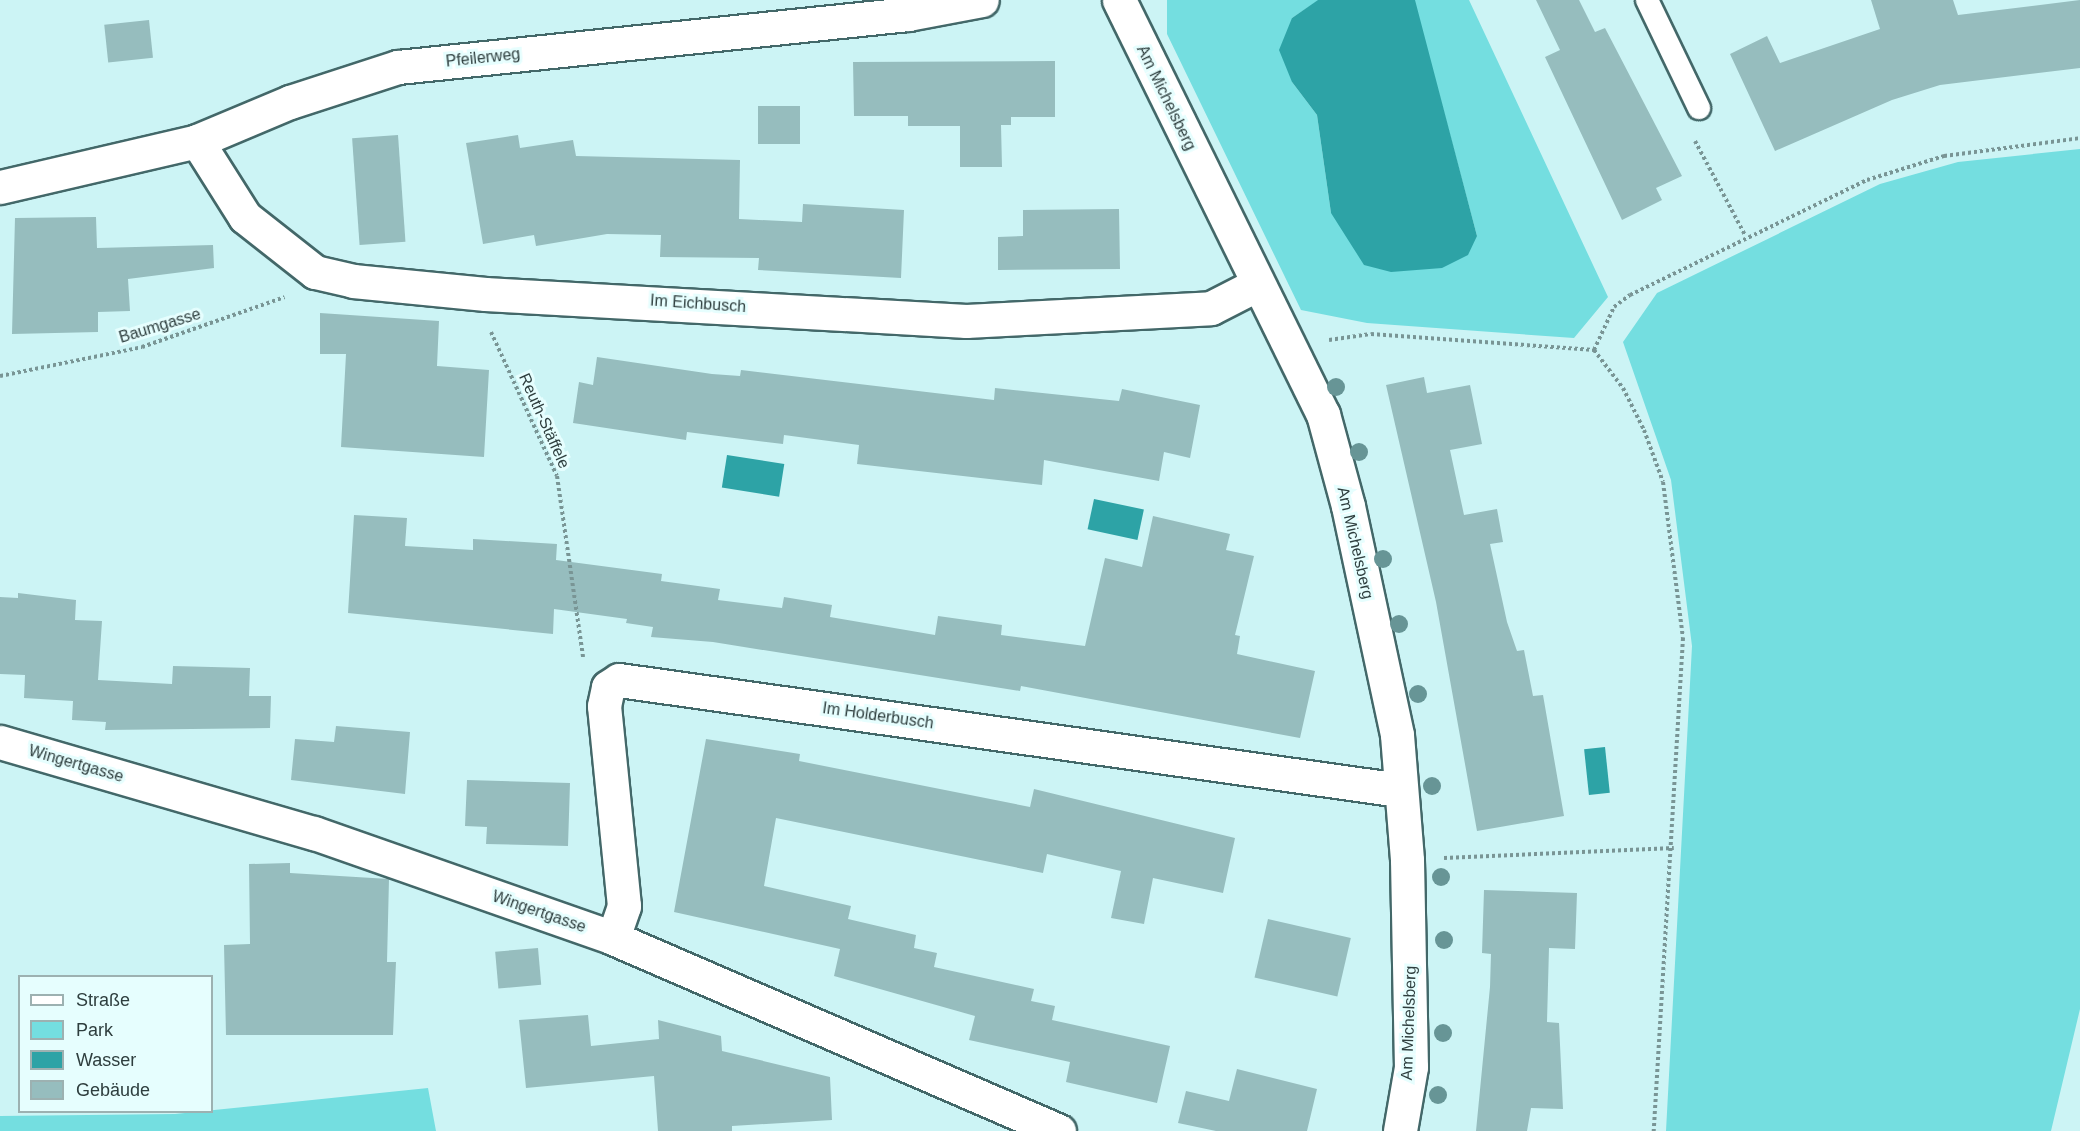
<!DOCTYPE html>
<meta charset="utf-8">
<style>
body{margin:0}
#map{position:relative;width:2080px;height:1131px;overflow:hidden;background:#ccf4f5;font-family:Arial,sans-serif}
div>[style]{position:absolute}
.green>*{inset:0;background:#74dee0}
.water>*{inset:0;background:#2da3a6;transform-origin:0 0}
.building>*{inset:0;background:#96bdbe;transform-origin:0 0}
.path>*{height:4px;margin-top:-2px;transform-origin:0;background:repeating-linear-gradient(90deg,#799595 0 3px,transparent 0 6px)}
.roads{filter:drop-shadow(2px 0 #436869) drop-shadow(-2px 0 #436869) drop-shadow(0 2px #436869) drop-shadow(0 -2px #436869)}
.lane>*{height:22px;margin:-11px;padding:0 11px;transform-origin:11px;border-radius:11px;background:#fff}
.street>*{height:33px;margin:-16.5px;padding:0 16.5px;transform-origin:16.5px;border-radius:16.5px;background:#fff}
.trees>*{width:18px;height:18px;margin:-9px;border-radius:50%;background:#679596}
span{translate:-50% -50%;white-space:nowrap;text-align:center;line-height:1.15;-webkit-text-stroke:6px #e6fefe;paint-order:stroke}
.street-label{font-size:16px;color:#2e3e3e}
.legend{position:absolute;left:18px;top:975px;width:195px;height:138px;box-sizing:border-box;background:#e6fefe;border:2px solid #9cb1b1;margin:0;padding:8px 10px;list-style:none;font-size:18px;color:#2e3e3e}
.legend li{display:flex;align-items:center;gap:12px;height:30px}
.legend b{width:30px;border:2px solid #9cb1b1}
</style>
<div id="map">
<div class="green">
<div style="clip-path:polygon(1167px 0,1319px 0,1292px 18px,1292px 82px,1317px 115px,1331px 213px,1477px 236px,1414px 0,1469px 0,1608px 297px,1574px 338px,1367px 323px,1301px 310px,1167px 34px)"></div>
<div style="clip-path:polygon(2080px 149px,2080px 1009px,2051px 1131px,1666px 1131px,1692px 646px,1671px 480px,1623px 342px,1657px 293px,1880px 184px,1958px 162px)"></div>
<div style="clip-path:polygon(428px 1088px,436px 1131px,0 1131px,0 1116px,175px 1114px)"></div>
</div>
<div class="water">
<div style="clip-path:polygon(1318px 0,1415px 0,1477px 236px,1468px 255px,1442px 268px,1391px 272px,1364px 265px,1331px 213px,1317px 115px,1292px 82px,1279px 50px,1292px 18px)"></div>
<div style="left:727px;top:455px;width:58px;height:33px;rotate:9deg"></div>
<div style="left:1094px;top:499px;width:51px;height:31px;rotate:12deg"></div>
<div style="left:1605px;top:747px;width:46px;height:21px;rotate:84deg"></div>
</div>
<div class="building">
<div style="clip-path:polygon(1536px 0,1579px 0,1595px 32px,1605px 28px,1682px 176px,1656px 188px,1662px 200px,1622px 220px,1545px 57px,1560px 50px)"></div>
<div style="clip-path:polygon(1871px 0,1953px 0,1958px 15px,2080px 0,2080px 68px,1940px 85px,1892px 100px,1775px 151px,1730px 54px,1767px 36px,1780px 63px,1880px 29px)"></div>
<div style="left:149px;top:20px;width:38px;height:45px;rotate:84deg"></div>
<div style="clip-path:polygon(1055px 61px,1055px 117px,1011px 117px,1011px 125px,1001px 125px,1002px 167px,960px 167px,960px 126px,908px 126px,908px 116px,854px 116px,853px 62px)"></div>
<div style="left:758px;top:106px;width:42px;height:38px"></div>
<div style="left:398px;top:135px;width:107px;height:46px;rotate:86deg"></div>
<div style="clip-path:polygon(518px 135px,520px 148px,573px 140px,576px 156px,740px 160px,739px 219px,802px 222px,803px 204px,904px 210px,901px 278px,758px 270px,759px 258px,660px 257px,661px 235px,607px 234px,536px 246px,534px 235px,483px 244px,466px 143px)"></div>
<div style="clip-path:polygon(1119px 209px,1120px 269px,998px 270px,998px 237px,1023px 236px,1023px 210px)"></div>
<div style="clip-path:polygon(96px 217px,97px 248px,213px 245px,214px 268px,128px 279px,130px 311px,98px 312px,98px 332px,12px 334px,15px 218px)"></div>
<div style="clip-path:polygon(320px 313px,439px 321px,437px 366px,489px 370px,484px 457px,341px 447px,346px 354px,320px 354px)"></div>
<div style="clip-path:polygon(597px 357px,712px 374px,740px 376px,741px 370px,994px 400px,995px 388px,1119px 401px,1122px 389px,1200px 405px,1190px 458px,1164px 452px,1159px 481px,1044px 460px,1042px 485px,857px 464px,859px 445px,784px 435px,783px 444px,687px 432px,686px 440px,573px 423px,579px 382px,593px 385px)"></div>
<div style="clip-path:polygon(1424px 377px,1427px 393px,1470px 385px,1482px 444px,1450px 450px,1464px 515px,1497px 509px,1503px 542px,1490px 544px,1507px 622px,1517px 651px,1524px 650px,1533px 696px,1543px 695px,1564px 816px,1477px 831px,1436px 602px,1386px 385px)"></div>
<div style="clip-path:polygon(354px 515px,407px 518px,405px 546px,473px 550px,473px 539px,557px 544px,556px 560px,662px 574px,661px 581px,720px 589px,718px 600px,782px 608px,784px 597px,832px 605px,830px 617px,935px 635px,938px 616px,1002px 625px,1001px 635px,1085px 646px,1105px 558px,1142px 567px,1153px 516px,1230px 534px,1226px 550px,1254px 556px,1235px 635px,1240px 636px,1237px 654px,1315px 671px,1300px 738px,1021px 686px,1020px 691px,713px 642px,651px 637px,653px 627px,626px 623px,627px 619px,554px 609px,553px 634px,348px 613px)"></div>
<div style="clip-path:polygon(18px 593px,76px 600px,75px 620px,102px 621px,98px 680px,172px 684px,173px 666px,250px 668px,249px 696px,271px 696px,270px 728px,105px 730px,106px 722px,72px 720px,73px 701px,24px 698px,25px 675px,0 674px,0 597px,18px 598px)"></div>
<div style="clip-path:polygon(336px 726px,410px 732px,405px 794px,291px 780px,295px 739px,334px 742px)"></div>
<div style="clip-path:polygon(706px 739px,800px 754px,799px 761px,1030px 807px,1034px 789px,1235px 838px,1223px 893px,1153px 878px,1144px 924px,1111px 918px,1121px 871px,1047px 854px,1043px 873px,776px 818px,764px 886px,851px 906px,848px 919px,916px 935px,914px 948px,937px 953px,934px 967px,1034px 989px,1031px 1001px,1055px 1006px,1052px 1020px,1170px 1046px,1157px 1103px,1066px 1082px,1070px 1062px,969px 1040px,975px 1016px,834px 976px,840px 949px,674px 912px)"></div>
<div style="clip-path:polygon(467px 780px,570px 783px,568px 846px,486px 844px,487px 827px,465px 826px)"></div>
<div style="clip-path:polygon(290px 863px,290px 873px,389px 879px,387px 962px,396px 962px,393px 1035px,226px 1035px,224px 945px,250px 944px,249px 864px)"></div>
<div style="clip-path:polygon(1484px 890px,1577px 893px,1575px 949px,1549px 948px,1547px 1022px,1559px 1023px,1563px 1109px,1531px 1108px,1527px 1131px,1476px 1131px,1490px 987px,1491px 954px,1482px 953px)"></div>
<div style="left:1268px;top:919px;width:85px;height:60px;rotate:13deg"></div>
<div style="left:538px;top:948px;width:37px;height:43px;rotate:85deg"></div>
<div style="clip-path:polygon(588px 1015px,591px 1046px,659px 1039px,658px 1020px,721px 1036px,722px 1051px,830px 1077px,832px 1120px,732px 1126px,732px 1131px,658px 1131px,654px 1076px,526px 1088px,519px 1020px)"></div>
<div style="clip-path:polygon(1237px 1069px,1317px 1089px,1307px 1131px,1216px 1131px,1178px 1123px,1186px 1091px,1229px 1101px)"></div>
</div>
<div class="path">
<div style="left:1695px;top:141px;width:106px;rotate:62deg"></div>
<div style="left:491px;top:332px;width:158px;rotate:65.4deg"></div>
<div style="left:557px;top:476px;width:183px;rotate:81.8deg"></div>
<div style="left:1329px;top:340px;width:42px;rotate:-8.1deg"></div>
<div style="left:1371px;top:334px;width:224px;rotate:4.1deg"></div>
<div style="left:1594px;top:350px;width:48px;rotate:52.7deg"></div>
<div style="left:1623px;top:388px;width:47px;rotate:63.4deg"></div>
<div style="left:1644px;top:430px;width:55px;rotate:69.9deg"></div>
<div style="left:1663px;top:482px;width:157px;rotate:82.7deg"></div>
<div style="left:1683px;top:638px;width:494px;rotate:93.4deg"></div>
<div style="left:1594px;top:350px;width:47px;rotate:-65.1deg"></div>
<div style="left:1614px;top:307px;width:20px;rotate:-37deg"></div>
<div style="left:1630px;top:295px;width:263px;rotate:-25.9deg"></div>
<div style="left:1867px;top:180px;width:81px;rotate:-17.3deg"></div>
<div style="left:1944px;top:156px;width:137px;rotate:-7.5deg"></div>
<div style="left:0;top:376px;width:145px;rotate:-11.5deg"></div>
<div style="left:142px;top:347px;width:151px;rotate:-19.3deg"></div>
<div style="left:1444px;top:858px;width:230px;rotate:-2.5deg"></div>
</div>
<div class="roads">
<div class="lane">
<div style="left:1647px;top:0;width:120px;rotate:64.3deg"></div>
</div>
<div class="street">
<div style="left:1119px;top:0;width:462px;rotate:63.8deg"></div>
<div style="left:1323px;top:414px;width:95px;rotate:74.8deg"></div>
<div style="left:1348px;top:506px;width:234px;rotate:77.9deg"></div>
<div style="left:1397px;top:735px;width:125px;rotate:85.4deg"></div>
<div style="left:1407px;top:860px;width:207px;rotate:88.9deg"></div>
<div style="left:1411px;top:1067px;width:65px;rotate:99.8deg"></div>
<div style="left:197px;top:141px;width:90px;rotate:57.7deg"></div>
<div style="left:245px;top:217px;width:89px;rotate:38.2deg"></div>
<div style="left:315px;top:272px;width:39px;rotate:13deg"></div>
<div style="left:353px;top:281px;width:133px;rotate:5.6deg"></div>
<div style="left:485px;top:294px;width:482px;rotate:3.2deg"></div>
<div style="left:966px;top:321px;width:245px;rotate:-3deg"></div>
<div style="left:1211px;top:308px;width:51px;rotate:-27.1deg"></div>
<div style="left:0;top:187px;width:202px;rotate:-13.1deg"></div>
<div style="left:197px;top:141px;width:101px;rotate:-22.8deg"></div>
<div style="left:290px;top:102px;width:114px;rotate:-18deg"></div>
<div style="left:398px;top:67px;width:513px;rotate:-5.93deg"></div>
<div style="left:908px;top:14px;width:75px;rotate:-10.7deg"></div>
<div style="left:0;top:742px;width:327px;rotate:16.2deg"></div>
<div style="left:314px;top:833px;width:317px;rotate:19.3deg"></div>
<div style="left:613px;top:938px;width:486px;rotate:23.4deg"></div>
<div style="left:613px;top:938px;width:34px;rotate:-71deg"></div>
<div style="left:624px;top:906px;width:201px;rotate:-95.7deg"></div>
<div style="left:604px;top:706px;width:19px;rotate:-78deg"></div>
<div style="left:608px;top:687px;width:13px;rotate:-32deg"></div>
<div style="left:619px;top:680px;width:789px;rotate:8.02deg"></div>
</div>
</div>
<div class="trees">
<div style="left:1336px;top:387px"></div>
<div style="left:1359px;top:452px"></div>
<div style="left:1383px;top:559px"></div>
<div style="left:1399px;top:624px"></div>
<div style="left:1418px;top:694px"></div>
<div style="left:1432px;top:786px"></div>
<div style="left:1441px;top:877px"></div>
<div style="left:1444px;top:940px"></div>
<div style="left:1443px;top:1033px"></div>
<div style="left:1438px;top:1095px"></div>
</div>
<div class="street-label">
<span style="left:483px;top:58px;rotate:-6deg">Pfeilerweg</span>
<span style="left:1166px;top:98px;rotate:64deg">Am Michelsberg</span>
<span style="left:698px;top:304px;rotate:4deg">Im Eichbusch</span>
<span style="left:160px;top:326px;rotate:-17deg">Baumgasse</span>
<span style="left:544px;top:421px;rotate:66deg">Reuth-Stäffele</span>
<span style="left:1355px;top:543px;rotate:77deg">Am Michelsberg</span>
<span style="left:878px;top:716px;rotate:8deg">Im Holderbusch</span>
<span style="left:76px;top:764px;rotate:16deg">Wingertgasse</span>
<span style="left:539px;top:912px;rotate:19deg">Wingertgasse</span>
<span style="left:1409px;top:1023px;rotate:-88deg">Am Michelsberg</span>
</div>
<ul class="legend">
<li><b style="height:8px;background:#fff"></b>Straße</li>
<li><b style="height:16px;background:#74dee0"></b>Park</li>
<li><b style="height:16px;background:#2da3a6"></b>Wasser</li>
<li><b style="height:16px;background:#96bdbe"></b>Gebäude</li>
</ul>
</div>
